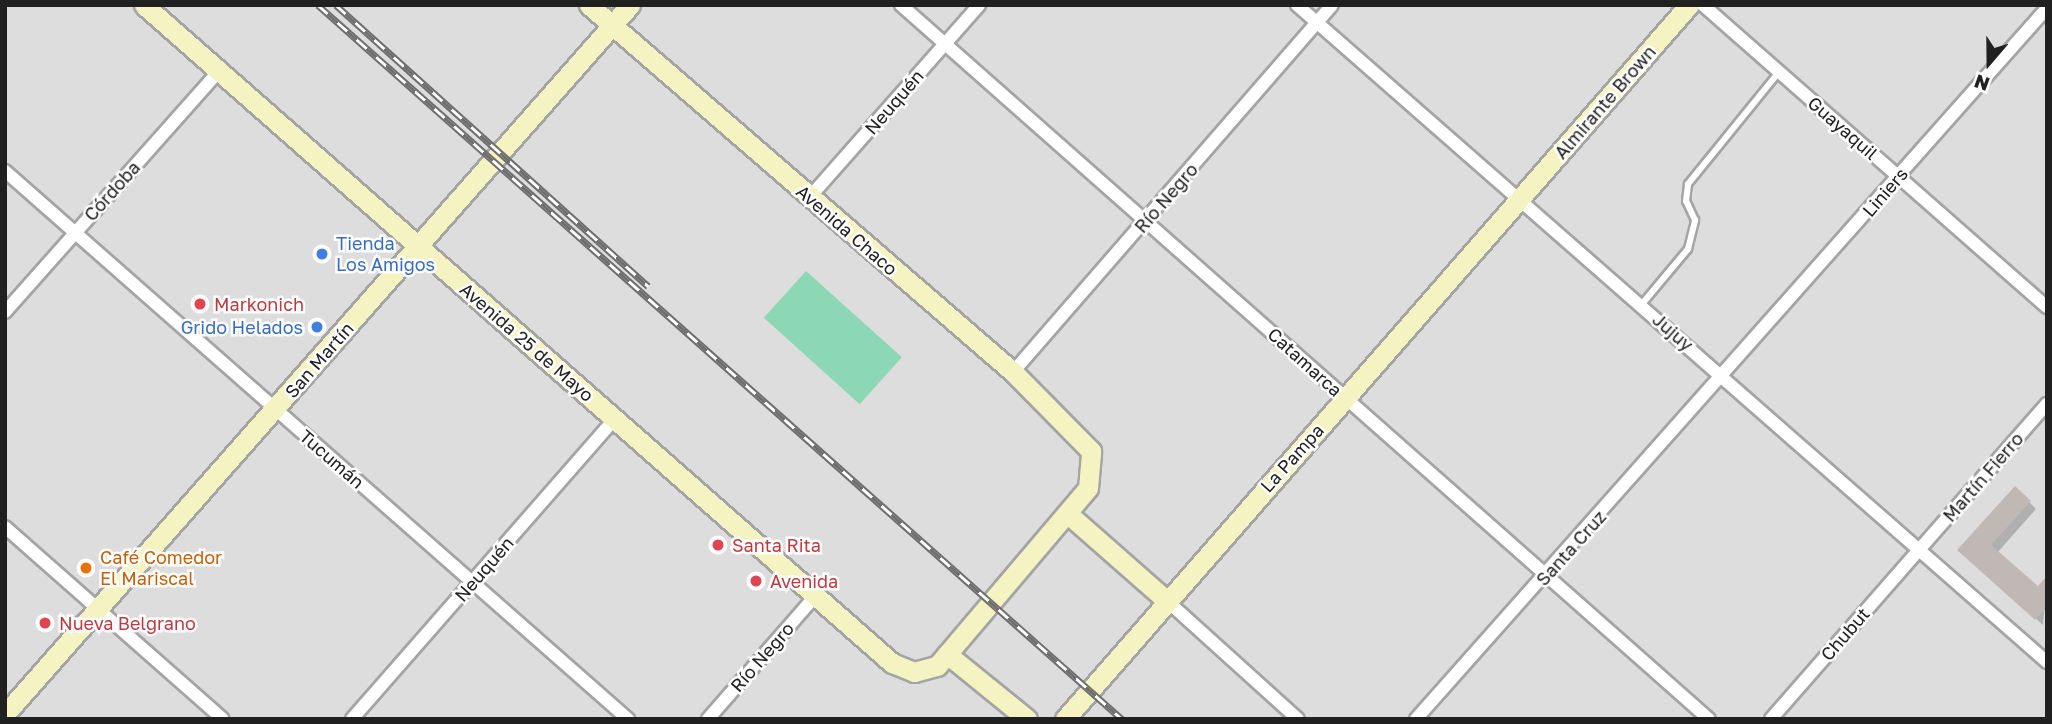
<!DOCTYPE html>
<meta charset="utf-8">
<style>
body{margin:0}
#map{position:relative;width:2052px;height:724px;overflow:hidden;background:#f0ece8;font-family:"Golos Text",sans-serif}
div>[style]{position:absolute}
.residential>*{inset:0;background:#dedddd;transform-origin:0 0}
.pitch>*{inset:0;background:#8cd8b5;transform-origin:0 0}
.shadow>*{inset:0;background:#0003}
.building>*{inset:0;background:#c0b8b4}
.roads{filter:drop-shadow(2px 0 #a4a4a4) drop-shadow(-2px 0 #a4a4a4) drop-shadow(0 2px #a4a4a4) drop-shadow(0 -2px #a4a4a4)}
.lane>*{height:6px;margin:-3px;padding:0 3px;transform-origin:3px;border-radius:3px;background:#fff}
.street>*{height:12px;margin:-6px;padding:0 6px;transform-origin:6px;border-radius:6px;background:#fff}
.secondary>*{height:19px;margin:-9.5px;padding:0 9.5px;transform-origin:9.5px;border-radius:9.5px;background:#f5f3c1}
.rail>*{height:7px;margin-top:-3.5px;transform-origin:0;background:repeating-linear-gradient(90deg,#fff 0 13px,#6e6e6e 0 26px);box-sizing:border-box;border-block:2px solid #6e6e6e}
.dots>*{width:19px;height:19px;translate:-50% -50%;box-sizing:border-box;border:4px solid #fff;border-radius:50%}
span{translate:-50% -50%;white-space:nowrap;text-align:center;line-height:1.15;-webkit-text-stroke:5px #fff;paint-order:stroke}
.street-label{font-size:18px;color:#202020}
.shop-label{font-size:18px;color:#366cbe}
.left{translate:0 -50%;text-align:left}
.right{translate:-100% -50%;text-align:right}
.health-label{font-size:18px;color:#be3a42}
.food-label{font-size:18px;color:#c56008}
.frame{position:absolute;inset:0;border:7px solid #202020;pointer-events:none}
.north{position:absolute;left:1954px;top:28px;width:70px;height:70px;-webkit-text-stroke:5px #fff;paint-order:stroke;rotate:200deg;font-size:19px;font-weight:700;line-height:28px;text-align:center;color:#202020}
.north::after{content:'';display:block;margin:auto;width:24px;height:32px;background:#202020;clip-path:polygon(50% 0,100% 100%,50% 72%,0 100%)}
</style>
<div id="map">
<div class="residential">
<div style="left:5px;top:5px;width:2042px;height:714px"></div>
</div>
<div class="pitch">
<div style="left:806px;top:271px;width:129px;height:63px;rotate:42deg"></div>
</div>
<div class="shadow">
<div style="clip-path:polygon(2015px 488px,2036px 509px,1997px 553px,2038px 589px,2047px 579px,2043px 625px,1966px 557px)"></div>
</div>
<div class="building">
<div style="clip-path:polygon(2015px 486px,2031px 501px,1991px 545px,2038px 586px,2047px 576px,2047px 607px,2035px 620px,1957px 550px)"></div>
</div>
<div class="roads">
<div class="lane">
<div style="left:1642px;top:304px;width:72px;rotate:-50.1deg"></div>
<div style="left:1688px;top:249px;width:30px;rotate:-76deg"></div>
<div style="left:1695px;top:220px;width:21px;rotate:-115deg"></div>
<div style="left:1686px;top:201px;width:17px;rotate:-83deg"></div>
<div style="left:1688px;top:184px;width:144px;rotate:-50.9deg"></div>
</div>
<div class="street">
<div style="left:901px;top:5px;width:1078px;rotate:41.47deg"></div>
<div style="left:1297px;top:5px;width:997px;rotate:41.22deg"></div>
<div style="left:1703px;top:5px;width:458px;rotate:41.3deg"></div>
<div style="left:5px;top:171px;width:830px;rotate:41.34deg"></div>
<div style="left:809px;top:198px;width:257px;rotate:-48.6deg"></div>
<div style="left:5px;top:312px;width:322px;rotate:-48.4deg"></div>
<div style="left:1013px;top:372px;width:486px;rotate:-49deg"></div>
<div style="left:5px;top:527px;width:290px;rotate:41.4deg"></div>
<div style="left:1165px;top:599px;width:179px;rotate:42.1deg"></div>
<div style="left:352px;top:719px;width:399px;rotate:-48.8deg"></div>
<div style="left:708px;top:719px;width:164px;rotate:-48.9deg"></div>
<div style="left:1416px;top:719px;width:951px;rotate:-48.41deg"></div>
<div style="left:1771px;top:719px;width:419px;rotate:-48.8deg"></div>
</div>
<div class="secondary">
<div style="left:144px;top:5px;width:996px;rotate:41.34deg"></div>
<div style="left:892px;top:663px;width:24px;rotate:22deg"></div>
<div style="left:914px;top:672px;width:24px;rotate:-15deg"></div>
<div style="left:937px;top:666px;width:233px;rotate:-49.7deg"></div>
<div style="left:1088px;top:488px;width:37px;rotate:-85deg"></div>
<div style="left:1091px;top:451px;width:111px;rotate:-134.6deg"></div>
<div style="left:1013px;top:372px;width:561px;rotate:-139.12deg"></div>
<div style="left:1067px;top:513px;width:130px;rotate:41.3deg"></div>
<div style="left:947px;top:654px;width:103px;rotate:39.1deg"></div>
<div style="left:5px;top:714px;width:945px;rotate:-48.6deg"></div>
<div style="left:1065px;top:719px;width:948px;rotate:-48.85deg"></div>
</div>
</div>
<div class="rail">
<div style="left:318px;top:5px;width:1075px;rotate:41.61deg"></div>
<div style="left:336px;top:5px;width:420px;rotate:42deg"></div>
</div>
<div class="dots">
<div style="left:322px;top:254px;background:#3f7fe0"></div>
<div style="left:200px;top:304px;background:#e0444e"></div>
<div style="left:317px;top:327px;background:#3f7fe0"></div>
<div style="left:718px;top:545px;background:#e0444e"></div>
<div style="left:86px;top:568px;background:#e8710a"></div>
<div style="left:756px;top:581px;background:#e0444e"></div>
<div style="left:45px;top:623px;background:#e0444e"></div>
</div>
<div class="street-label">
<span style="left:894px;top:102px;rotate:-49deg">Neuquén</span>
<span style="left:1605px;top:102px;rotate:-49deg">Almirante Brown</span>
<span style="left:1843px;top:128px;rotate:41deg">Guayaquil</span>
<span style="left:112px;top:191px;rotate:-48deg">Córdoba</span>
<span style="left:1885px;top:192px;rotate:-49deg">Liniers</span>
<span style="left:1166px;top:198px;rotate:-49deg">Río Negro</span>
<span style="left:847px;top:230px;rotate:41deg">Avenida Chaco</span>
<span style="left:1673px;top:332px;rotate:41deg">Jujuy</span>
<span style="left:527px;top:342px;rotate:41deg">Avenida 25 de Mayo</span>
<span style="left:319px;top:360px;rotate:-49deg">San Martín</span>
<span style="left:1305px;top:362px;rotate:42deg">Catamarca</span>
<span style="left:1292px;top:458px;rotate:-48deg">La Pampa</span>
<span style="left:332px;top:459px;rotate:41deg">Tucumán</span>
<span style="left:1983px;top:477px;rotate:-49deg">Martín Fierro</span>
<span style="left:1571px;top:548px;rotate:-48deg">Santa Cruz</span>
<span style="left:484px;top:569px;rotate:-49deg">Neuquén</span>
<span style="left:1845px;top:634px;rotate:-49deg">Chubut</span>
<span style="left:762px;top:657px;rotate:-49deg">Río Negro</span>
</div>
<div class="shop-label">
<span class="left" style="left:336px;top:254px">Tienda<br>Los Amigos</span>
<span class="right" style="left:303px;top:327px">Grido Helados</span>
</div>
<div class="health-label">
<span class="left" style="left:214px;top:304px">Markonich</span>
<span class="left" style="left:732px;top:545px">Santa Rita</span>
<span class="left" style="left:770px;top:581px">Avenida</span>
<span class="left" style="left:59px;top:623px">Nueva Belgrano</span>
</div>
<div class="food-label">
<span class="left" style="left:100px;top:568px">Café Comedor<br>El Mariscal</span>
</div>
<div class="frame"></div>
<div class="north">N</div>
</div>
